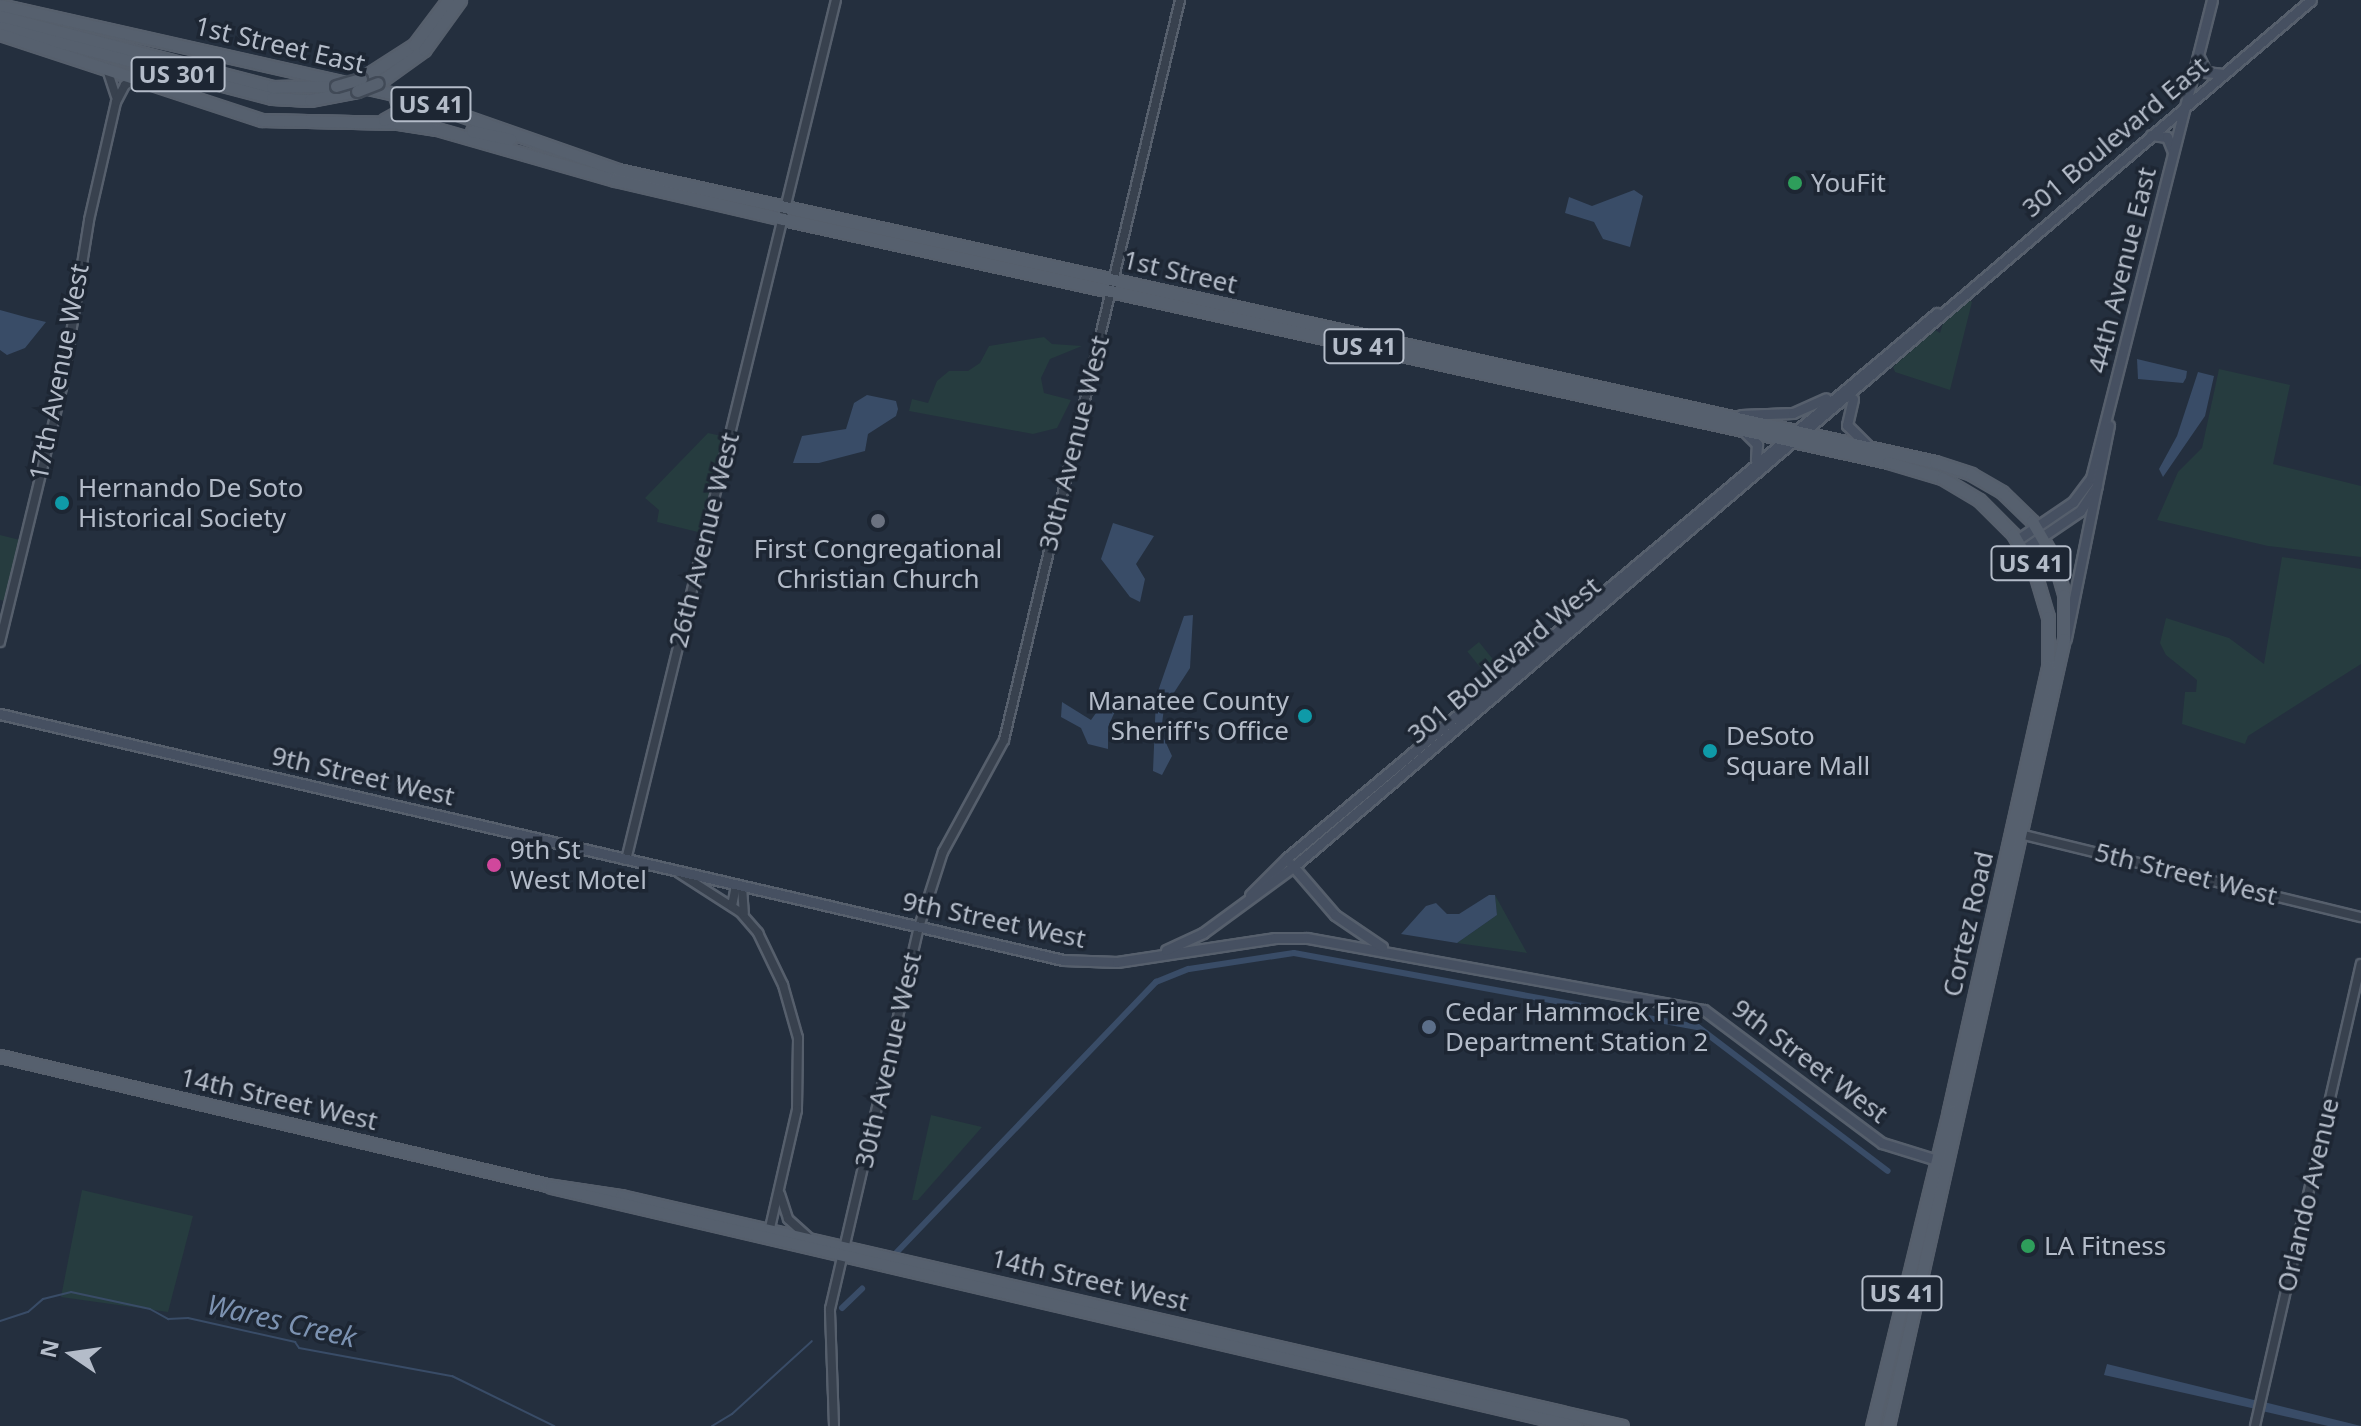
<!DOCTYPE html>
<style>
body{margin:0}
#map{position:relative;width:2361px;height:1426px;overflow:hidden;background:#242f3e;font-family:"Noto Sans",sans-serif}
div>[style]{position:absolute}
.green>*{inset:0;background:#263c3f;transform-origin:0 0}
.water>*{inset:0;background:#394c67}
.stream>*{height:2px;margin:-1px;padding:0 1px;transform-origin:1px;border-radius:1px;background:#394c67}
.canal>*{height:6px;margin:-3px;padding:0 3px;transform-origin:3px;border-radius:3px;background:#394c67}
.roads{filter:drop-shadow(2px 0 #565f6c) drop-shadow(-2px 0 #565f6c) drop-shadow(0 2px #565f6c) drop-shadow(0 -2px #565f6c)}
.tertiary>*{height:8px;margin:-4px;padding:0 4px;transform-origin:4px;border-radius:4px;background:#38414e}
.secondary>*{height:9px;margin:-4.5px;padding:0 4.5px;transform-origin:4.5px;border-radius:4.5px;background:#465061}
.primary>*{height:11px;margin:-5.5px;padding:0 5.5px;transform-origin:5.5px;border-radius:5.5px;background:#56606e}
.bridges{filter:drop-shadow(2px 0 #414a57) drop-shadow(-2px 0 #414a57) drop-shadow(0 2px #414a57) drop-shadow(0 -2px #414a57)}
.primary-bridge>*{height:11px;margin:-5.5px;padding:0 5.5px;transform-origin:5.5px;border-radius:5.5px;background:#56606e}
.dots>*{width:22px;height:22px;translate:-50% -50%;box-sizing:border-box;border:4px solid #1d2633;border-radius:50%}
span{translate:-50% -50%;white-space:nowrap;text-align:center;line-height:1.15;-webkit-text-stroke:7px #1d2633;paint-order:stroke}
.shield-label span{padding:2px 6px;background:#1d2633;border:2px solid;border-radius:6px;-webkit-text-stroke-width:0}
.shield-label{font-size:24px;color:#b4bcc9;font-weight:700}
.street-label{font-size:26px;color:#b4bcc9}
.poi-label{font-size:26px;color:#b4bcc9}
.left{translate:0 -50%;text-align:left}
.right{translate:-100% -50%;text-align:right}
.water-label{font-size:28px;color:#7c92b1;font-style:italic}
.north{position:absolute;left:32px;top:1314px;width:80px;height:80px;-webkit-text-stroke:6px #1d2633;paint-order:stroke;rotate:283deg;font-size:22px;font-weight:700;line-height:32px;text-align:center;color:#b4bcc9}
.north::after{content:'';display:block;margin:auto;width:28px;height:36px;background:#b4bcc9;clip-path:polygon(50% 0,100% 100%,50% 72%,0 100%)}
</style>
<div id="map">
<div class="green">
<div style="clip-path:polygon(1969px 299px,1972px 302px,1950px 390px,1895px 372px,1893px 367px,1935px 330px,1940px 333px,1943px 323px)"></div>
<div style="clip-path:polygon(1044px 337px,1052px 344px,1082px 346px,1050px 359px,1041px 378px,1044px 393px,1071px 400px,1057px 428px,1033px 434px,909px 411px,912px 399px,928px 403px,937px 381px,949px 371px,968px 371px,980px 363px,989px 346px)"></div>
<div style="clip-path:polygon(2219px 369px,2290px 385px,2273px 464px,2361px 486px,2361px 557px,2268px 546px,2157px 520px,2178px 472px,2202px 448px)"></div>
<div style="clip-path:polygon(708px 433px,726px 437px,702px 533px,657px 522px,659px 510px,645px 498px)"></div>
<div style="clip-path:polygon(0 535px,20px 540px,6px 601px,0 600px)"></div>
<div style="clip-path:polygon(2282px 557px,2361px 569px,2361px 664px,2248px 736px,2245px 744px,2182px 724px,2185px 692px,2196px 692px,2197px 680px,2166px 655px,2160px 643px,2166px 618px,2229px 638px,2264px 664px)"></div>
<div style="left:1479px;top:642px;width:27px;height:15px;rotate:51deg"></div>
<div style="clip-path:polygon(1495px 895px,1527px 953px,1457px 943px,1497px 915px)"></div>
<div style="clip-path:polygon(931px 1115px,982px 1127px,918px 1200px,912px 1200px)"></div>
<div style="clip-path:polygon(82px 1190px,193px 1216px,168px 1312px,61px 1297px)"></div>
</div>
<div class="water">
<div style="clip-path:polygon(1634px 190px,1643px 196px,1630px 247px,1603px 239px,1594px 222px,1565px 213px,1569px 197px,1592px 206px)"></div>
<div style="clip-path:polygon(0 310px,29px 318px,46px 322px,25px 348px,7px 355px,0 350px)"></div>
<div style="clip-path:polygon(2137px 359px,2187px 371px,2186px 378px,2183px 383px,2138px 379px)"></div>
<div style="clip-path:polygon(2198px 372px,2214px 376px,2205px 416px,2163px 477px,2159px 469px,2177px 436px)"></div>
<div style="clip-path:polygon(867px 395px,896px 401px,898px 409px,896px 416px,868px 434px,865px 451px,819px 463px,793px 463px,802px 436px,846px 429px,854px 403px)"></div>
<div style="clip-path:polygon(1113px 523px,1154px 536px,1136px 564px,1145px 579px,1140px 602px,1130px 597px,1101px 559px)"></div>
<div style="clip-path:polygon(1193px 615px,1190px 668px,1164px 708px,1161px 732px,1172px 756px,1162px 775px,1153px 771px,1156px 697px,1184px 616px)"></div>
<div style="clip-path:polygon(1115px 697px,1120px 700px,1108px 727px,1108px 749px,1088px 744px,1081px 728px,1061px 717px,1062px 702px,1091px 720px,1106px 699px)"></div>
<div style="clip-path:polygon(1489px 895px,1495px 895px,1497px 915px,1457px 943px,1401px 934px,1426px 906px,1436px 903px,1447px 914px,1459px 914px)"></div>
<div style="clip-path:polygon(2107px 1364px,2258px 1401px,2256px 1409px,2104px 1375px)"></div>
<div style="clip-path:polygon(2264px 1402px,2361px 1426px,2328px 1426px,2262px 1411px)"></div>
</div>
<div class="stream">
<div style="left:0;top:1321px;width:29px;rotate:-18deg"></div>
<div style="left:28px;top:1312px;width:20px;rotate:-41deg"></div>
<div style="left:43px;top:1299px;width:29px;rotate:-14deg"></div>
<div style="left:71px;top:1292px;width:81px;rotate:12.1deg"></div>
<div style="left:150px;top:1309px;width:21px;rotate:29deg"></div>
<div style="left:168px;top:1319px;width:20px;rotate:-3deg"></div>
<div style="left:188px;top:1318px;width:110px;rotate:12.6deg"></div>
<div style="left:295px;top:1342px;width:7px;rotate:56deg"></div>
<div style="left:299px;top:1348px;width:156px;rotate:10.4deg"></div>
<div style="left:452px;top:1376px;width:114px;rotate:26.1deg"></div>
<div style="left:712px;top:1426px;width:23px;rotate:-31deg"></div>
<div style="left:732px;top:1414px;width:108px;rotate:-42.4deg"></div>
</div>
<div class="canal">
<div style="left:896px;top:1253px;width:376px;rotate:-46.2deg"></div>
<div style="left:1156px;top:982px;width:35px;rotate:-22deg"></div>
<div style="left:1189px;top:969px;width:106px;rotate:-8.7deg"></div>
<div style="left:1294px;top:953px;width:411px;rotate:10.4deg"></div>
<div style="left:1698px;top:1027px;width:238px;rotate:37.2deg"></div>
<div style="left:842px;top:1308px;width:28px;rotate:-44deg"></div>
</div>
<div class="roads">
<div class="tertiary">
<div style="left:107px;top:69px;width:29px;rotate:72deg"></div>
<div style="left:0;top:642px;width:267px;rotate:-76.3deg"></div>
<div style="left:63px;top:383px;width:165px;rotate:-80.9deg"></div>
<div style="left:89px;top:220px;width:121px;rotate:-77.1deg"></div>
<div style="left:116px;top:102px;width:19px;rotate:-62deg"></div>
<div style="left:125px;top:85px;width:13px;rotate:-29deg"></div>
<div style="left:2016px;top:833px;width:355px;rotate:13.7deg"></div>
<div style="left:626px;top:860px;width:885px;rotate:-76.28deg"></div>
<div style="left:679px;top:873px;width:72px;rotate:32.6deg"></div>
<div style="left:740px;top:912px;width:28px;rotate:49deg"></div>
<div style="left:758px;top:933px;width:58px;rotate:64.3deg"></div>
<div style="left:783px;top:985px;width:55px;rotate:74.2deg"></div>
<div style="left:798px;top:1038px;width:72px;rotate:90.8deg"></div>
<div style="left:797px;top:1110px;width:125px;rotate:102.9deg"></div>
<div style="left:742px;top:887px;width:26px;rotate:86deg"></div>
<div style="left:732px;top:906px;width:20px;rotate:-79deg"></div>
<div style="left:780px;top:1194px;width:26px;rotate:72deg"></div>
<div style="left:788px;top:1219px;width:28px;rotate:42deg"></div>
<div style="left:834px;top:1426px;width:117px;rotate:-92deg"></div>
<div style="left:830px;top:1309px;width:392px;rotate:-76.9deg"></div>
<div style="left:919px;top:927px;width:79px;rotate:-72.3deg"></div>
<div style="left:943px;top:852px;width:128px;rotate:-61.4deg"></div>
<div style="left:1004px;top:740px;width:761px;rotate:-76.62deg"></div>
<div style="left:2255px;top:1426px;width:474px;rotate:-77.1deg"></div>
</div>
<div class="secondary">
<div style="left:2198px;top:55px;width:19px;rotate:65deg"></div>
<div style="left:2206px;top:72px;width:17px;rotate:7deg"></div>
<div style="left:2151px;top:135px;width:16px;rotate:7deg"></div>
<div style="left:2167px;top:137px;width:16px;rotate:68deg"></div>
<div style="left:1853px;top:399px;width:27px;rotate:103deg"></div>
<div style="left:1847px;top:425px;width:28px;rotate:45deg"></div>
<div style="left:1741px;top:415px;width:52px;rotate:-2.2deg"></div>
<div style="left:1793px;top:413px;width:36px;rotate:-24deg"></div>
<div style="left:1746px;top:433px;width:16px;rotate:45deg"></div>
<div style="left:1757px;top:444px;width:16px;rotate:94deg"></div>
<div style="left:2017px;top:540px;width:68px;rotate:-34.2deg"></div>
<div style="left:2073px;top:502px;width:30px;rotate:-53deg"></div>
<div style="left:2091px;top:478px;width:493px;rotate:-75.8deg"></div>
<div style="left:2024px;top:549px;width:68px;rotate:-34.2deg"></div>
<div style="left:2080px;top:511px;width:30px;rotate:-56deg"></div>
<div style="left:2066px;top:638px;width:217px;rotate:-78.6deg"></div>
<div style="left:0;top:714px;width:1091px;rotate:13.03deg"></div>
<div style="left:1063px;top:960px;width:54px;rotate:2.1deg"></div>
<div style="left:1117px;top:962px;width:160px;rotate:-8.6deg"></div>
<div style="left:1275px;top:938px;width:32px"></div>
<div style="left:1307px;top:938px;width:403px;rotate:10.3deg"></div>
<div style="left:1704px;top:1010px;width:222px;rotate:36.8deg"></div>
<div style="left:1882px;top:1143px;width:61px;rotate:17.2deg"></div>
<div style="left:1291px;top:864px;width:67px;rotate:49.2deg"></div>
<div style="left:1335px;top:915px;width:57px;rotate:34.2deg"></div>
<div style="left:1250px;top:895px;width:52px;rotate:-45deg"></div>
<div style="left:1287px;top:858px;width:848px;rotate:-39.98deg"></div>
<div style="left:1166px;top:950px;width:41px;rotate:-24.7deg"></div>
<div style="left:1203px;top:933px;width:112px;rotate:-36.3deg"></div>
<div style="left:1293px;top:867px;width:1337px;rotate:-40.42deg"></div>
</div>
<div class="primary">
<div style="left:0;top:5px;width:422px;rotate:12.7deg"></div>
<div style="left:412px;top:98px;width:218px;rotate:19.3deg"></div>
<div style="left:618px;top:170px;width:1349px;rotate:12.5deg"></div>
<div style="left:1935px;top:462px;width:38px;rotate:18deg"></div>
<div style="left:1971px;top:474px;width:36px;rotate:30deg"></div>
<div style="left:2002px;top:492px;width:42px;rotate:44deg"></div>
<div style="left:2032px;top:521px;width:44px;rotate:59.9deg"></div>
<div style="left:2054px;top:559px;width:37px;rotate:74deg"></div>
<div style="left:2064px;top:595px;width:44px;rotate:90deg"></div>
<div style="left:2064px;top:639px;width:806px;rotate:102.61deg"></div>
<div style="left:0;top:16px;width:281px;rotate:14.6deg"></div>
<div style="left:272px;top:87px;width:64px;rotate:-0.9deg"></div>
<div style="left:1px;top:27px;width:280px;rotate:14.7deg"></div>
<div style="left:272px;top:98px;width:38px;rotate:3deg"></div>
<div style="left:310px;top:100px;width:48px;rotate:-10.8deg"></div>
<div style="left:0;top:34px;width:276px;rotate:18.2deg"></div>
<div style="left:262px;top:120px;width:136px;rotate:1.3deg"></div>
<div style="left:398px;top:123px;width:39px;rotate:9deg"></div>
<div style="left:437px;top:129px;width:185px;rotate:16deg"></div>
<div style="left:615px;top:180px;width:172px;rotate:13.1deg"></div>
<div style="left:783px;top:219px;width:1131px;rotate:12.4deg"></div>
<div style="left:1888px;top:462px;width:56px;rotate:16.5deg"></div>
<div style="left:1942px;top:478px;width:43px;rotate:30.7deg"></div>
<div style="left:1979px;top:500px;width:48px;rotate:45deg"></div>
<div style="left:2013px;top:534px;width:42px;rotate:59.7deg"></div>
<div style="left:2034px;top:570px;width:49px;rotate:73.4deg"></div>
<div style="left:2048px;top:617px;width:50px;rotate:90deg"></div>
<div style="left:2048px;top:667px;width:455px;rotate:102.6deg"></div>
<div style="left:1949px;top:1111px;width:324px;rotate:103.7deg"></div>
<div style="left:361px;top:79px;width:63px;rotate:-32.7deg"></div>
<div style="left:414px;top:45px;width:56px;rotate:-52.9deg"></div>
<div style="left:378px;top:83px;width:57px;rotate:-35.7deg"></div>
<div style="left:424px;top:50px;width:62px;rotate:-54.2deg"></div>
<div style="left:384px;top:120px;width:18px;rotate:-29deg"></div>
<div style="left:400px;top:111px;width:19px;rotate:-108deg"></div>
<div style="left:472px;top:131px;width:39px;rotate:12deg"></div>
<div style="left:0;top:1056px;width:562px;rotate:13.27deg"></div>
<div style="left:547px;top:1185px;width:75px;rotate:8.5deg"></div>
<div style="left:621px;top:1196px;width:1027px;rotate:12.94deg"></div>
<div style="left:551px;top:1187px;width:1052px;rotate:13.13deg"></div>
</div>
</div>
<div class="bridges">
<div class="primary-bridge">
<div style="left:336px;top:86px;width:26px;rotate:-16deg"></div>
<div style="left:357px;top:91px;width:22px;rotate:-21deg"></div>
</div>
</div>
<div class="dots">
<div style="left:1795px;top:183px;background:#2e9e5b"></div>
<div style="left:62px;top:503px;background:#0f9aa8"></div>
<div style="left:878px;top:521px;background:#6b7280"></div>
<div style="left:1305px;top:716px;background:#0f9aa8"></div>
<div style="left:1710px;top:751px;background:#0f9aa8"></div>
<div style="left:494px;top:865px;background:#d1479c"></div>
<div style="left:1429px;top:1027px;background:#5c6f8a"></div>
<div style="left:2028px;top:1246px;background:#2e9e5b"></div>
</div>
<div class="shield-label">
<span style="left:178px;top:74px">US 301</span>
<span style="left:431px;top:104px">US 41</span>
<span style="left:1364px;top:346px">US 41</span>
<span style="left:2031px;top:563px">US 41</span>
<span style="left:1902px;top:1293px">US 41</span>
</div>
<div class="street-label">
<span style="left:280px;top:45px;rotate:13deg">1st Street East</span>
<span style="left:2115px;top:137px;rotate:-40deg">301 Boulevard East</span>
<span style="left:2122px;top:270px;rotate:-76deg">44th Avenue East</span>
<span style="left:1180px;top:272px;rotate:13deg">1st Street</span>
<span style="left:59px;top:372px;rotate:-79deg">17th Avenue West</span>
<span style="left:1074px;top:443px;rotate:-76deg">30th Avenue West</span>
<span style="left:704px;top:540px;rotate:-76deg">26th Avenue West</span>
<span style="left:1504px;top:660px;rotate:-40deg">301 Boulevard West</span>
<span style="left:363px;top:776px;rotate:13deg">9th Street West</span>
<span style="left:2186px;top:874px;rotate:14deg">5th Street West</span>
<span style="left:994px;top:920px;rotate:12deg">9th Street West</span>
<span style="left:1968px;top:924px;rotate:-77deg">Cortez Road</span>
<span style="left:888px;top:1060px;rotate:-77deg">30th Avenue West</span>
<span style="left:1810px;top:1061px;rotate:37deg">9th Street West</span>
<span style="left:279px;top:1099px;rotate:13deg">14th Street West</span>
<span style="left:2308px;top:1195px;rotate:-77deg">Orlando Avenue</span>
<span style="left:1090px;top:1280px;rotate:13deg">14th Street West</span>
</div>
<div class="poi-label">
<span class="left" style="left:1811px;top:183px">YouFit</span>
<span class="left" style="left:78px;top:503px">Hernando De Soto<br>Historical Society</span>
<span style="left:878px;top:564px">First Congregational<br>Christian Church</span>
<span class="right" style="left:1289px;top:716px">Manatee County<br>Sheriff's Office</span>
<span class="left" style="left:1726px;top:751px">DeSoto<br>Square Mall</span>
<span class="left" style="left:510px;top:865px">9th St<br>West Motel</span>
<span class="left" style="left:1445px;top:1027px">Cedar Hammock Fire<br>Department Station 2</span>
<span class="left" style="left:2044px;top:1246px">LA Fitness</span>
</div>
<div class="water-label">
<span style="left:282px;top:1320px;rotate:13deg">Wares Creek</span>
</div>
<div class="north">N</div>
</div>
